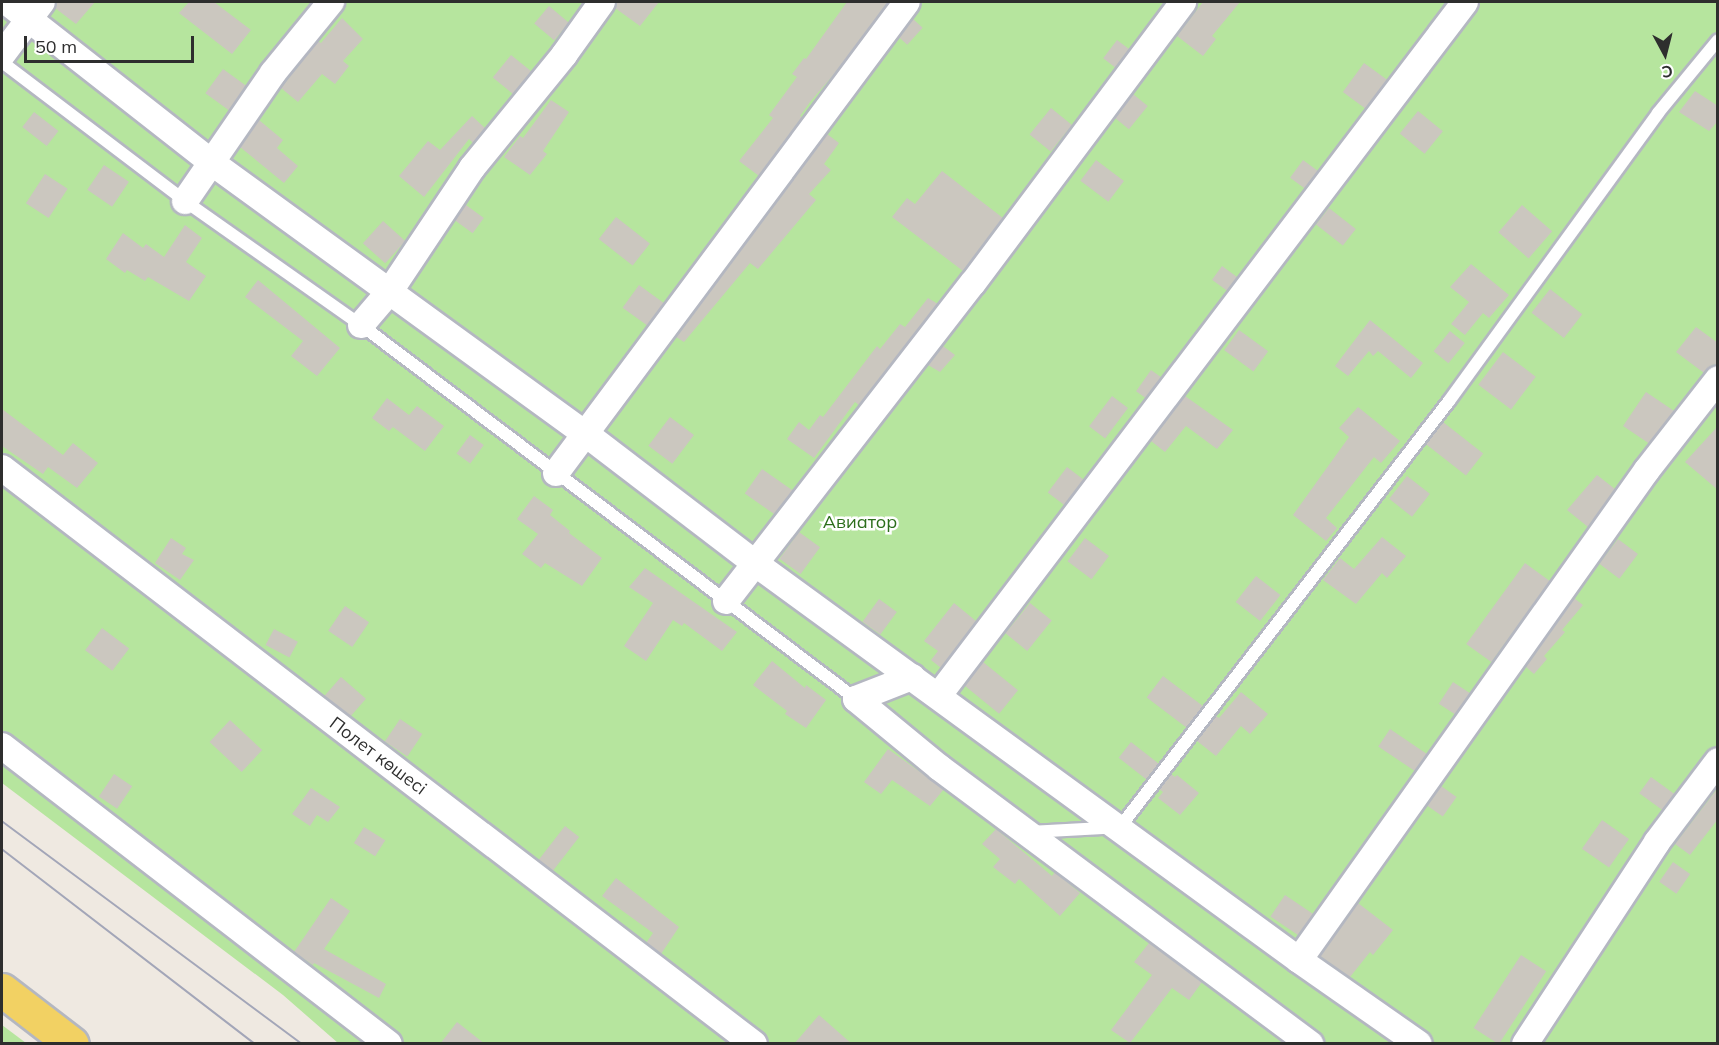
<!DOCTYPE html>
<meta charset="utf-8">
<style>
body{margin:0}
#map{position:relative;width:1719px;height:1045px;overflow:hidden;background:#efe9e1;font-family:Mulish,sans-serif}
div>[style]{position:absolute}
.green>*{inset:0;background:#b6e59e}
.building>*{inset:0;background:#cbc7bf;transform-origin:0 0}
.roads{filter:drop-shadow(2px 0 #b4b7c1) drop-shadow(-2px 0 #b4b7c1) drop-shadow(0 2px #b4b7c1) drop-shadow(0 -2px #b4b7c1)}
.service>*{height:12px;margin:-6px;padding:0 6px;transform-origin:6px;border-radius:6px;background:#fff}
.minor>*{height:26px;margin:-13px;padding:0 13px;transform-origin:13px;border-radius:13px;background:#fff}
.primary>*{height:33px;margin:-16.5px;padding:0 16.5px;transform-origin:16.5px;border-radius:16.5px;background:#f2d163}
.tram>*{height:1.5px;margin:-0.75px;padding:0 0.75px;transform-origin:0.75px;border-radius:0.75px;background:#a3a6b8}
span{translate:-50% -50%;white-space:nowrap;text-align:center;line-height:1.15;-webkit-text-stroke:5px #fff;paint-order:stroke}
.park-label{font-size:18px;color:#2c6e1b}
.street-label{font-size:18px;color:#2e2e2e}
.frame{position:absolute;inset:0;border:3px solid #2e2e2e;pointer-events:none}
.north{position:absolute;left:1635px;top:24px;width:60px;height:60px;-webkit-text-stroke:4px #fff;paint-order:stroke;rotate:173deg;font-size:16px;font-weight:700;line-height:24px;text-align:center;color:#2e2e2e}
.north::after{content:'';display:block;margin:auto;width:21px;height:27px;background:#2e2e2e;clip-path:polygon(50% 0,100% 100%,50% 72%,0 100%)}
.scale{position:absolute;left:24px;top:36px;width:170px;height:27px;box-sizing:border-box;border:3px solid #2e2e2e;border-top:0;padding-left:8px;font-size:18px;line-height:21px;white-space:nowrap;color:#2e2e2e;-webkit-text-stroke:4px #fff;paint-order:stroke}
</style>
<div id="map">
<div class="green">
<div style="clip-path:polygon(2px 2px,1717px 2px,1717px 1043px,338px 1043px,283px 995px,2px 783px)"></div>
<div style="clip-path:polygon(2px 1025px,26px 1043px,2px 1043px)"></div>
</div>
<div class="building">
<div style="clip-path:polygon(57px 2px,95px 2px,76px 24px,55px 8px)"></div>
<div style="clip-path:polygon(189px 2px,214px 2px,251px 30px,232px 54px,179px 13px)"></div>
<div style="clip-path:polygon(617px 2px,659px 2px,640px 26px,615px 8px)"></div>
<div style="clip-path:polygon(847px 2px,889px 2px,835px 73px,810px 102px,800px 116px,802px 117px,759px 176px,739px 161px,773px 118px,769px 115px,797px 77px,792px 74px,804px 58px,806px 59px)"></div>
<div style="clip-path:polygon(1203px 2px,1240px 2px,1212px 36px,1216px 39px,1203px 56px,1177px 36px)"></div>
<div style="left:549px;top:6px;width:26px;height:23px;rotate:40deg"></div>
<div style="clip-path:polygon(342px 18px,363px 39px,343px 61px,349px 66px,335px 84px,322px 74px,298px 102px,281px 88px,318px 41px,321px 43px)"></div>
<div style="left:913px;top:19px;width:13px;height:23px;rotate:42deg"></div>
<div style="left:1117px;top:40px;width:15px;height:23px;rotate:37deg"></div>
<div style="left:511px;top:55px;width:26px;height:29px;rotate:39deg"></div>
<div style="left:1364px;top:63px;width:29px;height:36px;rotate:36deg"></div>
<div style="left:223px;top:69px;width:29px;height:30px;rotate:36deg"></div>
<div style="clip-path:polygon(1695px 91px,1718px 106px,1718px 121px,1709px 131px,1679px 112px)"></div>
<div style="left:1133px;top:94px;width:19px;height:30px;rotate:39deg"></div>
<div style="clip-path:polygon(551px 100px,569px 112px,543px 151px,547px 154px,530px 175px,504px 157px,520px 136px,523px 138px)"></div>
<div style="left:1051px;top:108px;width:27px;height:34px;rotate:39deg"></div>
<div style="left:1418px;top:111px;width:32px;height:29px;rotate:39deg"></div>
<div style="left:34px;top:112px;width:31px;height:19px;rotate:38deg"></div>
<div style="clip-path:polygon(472px 116px,485px 128px,473px 143px,469px 139px,424px 197px,399px 176px,428px 141px,440px 150px)"></div>
<div style="clip-path:polygon(259px 120px,283px 140px,277px 148px,298px 166px,284px 183px,240px 147px)"></div>
<div style="clip-path:polygon(827px 134px,839px 143px,824px 164px,831px 170px,809px 194px,816px 200px,758px 269px,750px 263px,684px 342px,676px 337px)"></div>
<div style="left:1096px;top:160px;width:35px;height:26px;rotate:37deg"></div>
<div style="left:1303px;top:160px;width:19px;height:22px;rotate:36deg"></div>
<div style="left:104px;top:165px;width:30px;height:30px;rotate:34deg"></div>
<div style="clip-path:polygon(942px 171px,1003px 218px,963px 271px,892px 217px,907px 198px,915px 204px)"></div>
<div style="left:45px;top:174px;width:27px;height:35px;rotate:33deg"></div>
<div style="left:466px;top:205px;width:22px;height:19px;rotate:36deg"></div>
<div style="left:1522px;top:205px;width:40px;height:36px;rotate:41deg"></div>
<div style="left:1329px;top:208px;width:34px;height:21px;rotate:38deg"></div>
<div style="left:616px;top:217px;width:43px;height:28px;rotate:38deg"></div>
<div style="left:383px;top:221px;width:30px;height:30px;rotate:42deg"></div>
<div style="clip-path:polygon(185px 225px,202px 238px,186px 262px,206px 276px,189px 301px,148px 277px,145px 281px,127px 270px,125px 273px,106px 259px,123px 233px,143px 248px,146px 244px,164px 257px)"></div>
<div style="clip-path:polygon(1471px 264px,1509px 295px,1489px 318px,1483px 313px,1465px 335px,1451px 324px,1469px 302px,1450px 287px)"></div>
<div style="left:1222px;top:266px;width:19px;height:17px;rotate:36deg"></div>
<div style="clip-path:polygon(258px 280px,340px 348px,317px 376px,291px 356px,303px 341px,245px 297px)"></div>
<div style="left:639px;top:285px;width:31px;height:28px;rotate:36deg"></div>
<div style="left:1550px;top:289px;width:41px;height:30px;rotate:38deg"></div>
<div style="clip-path:polygon(928px 298px,938px 304px,859px 405px,855px 402px,814px 458px,787px 439px,799px 422px,809px 430px,820px 415px,823px 417px,877px 346px,880px 349px,900px 324px,905px 327px)"></div>
<div style="clip-path:polygon(1370px 320px,1423px 363px,1411px 378px,1378px 351px,1373px 356px,1369px 351px,1348px 376px,1335px 366px)"></div>
<div style="clip-path:polygon(1696px 327px,1718px 343px,1718px 364px,1712px 365px,1704px 373px,1676px 352px)"></div>
<div style="left:1239px;top:330px;width:36px;height:25px;rotate:36deg"></div>
<div style="left:1450px;top:331px;width:19px;height:26px;rotate:39deg"></div>
<div style="clip-path:polygon(943px 346px,955px 355px,940px 372px,928px 365px)"></div>
<div style="left:1503px;top:352px;width:41px;height:41px;rotate:37deg"></div>
<div style="left:1151px;top:370px;width:12px;height:26px;rotate:35deg"></div>
<div style="left:1646px;top:392px;width:34px;height:41px;rotate:34deg"></div>
<div style="left:1112px;top:396px;width:20px;height:38px;rotate:37deg"></div>
<div style="clip-path:polygon(1185px 396px,1233px 430px,1217px 449px,1186px 426px,1165px 452px,1151px 441px)"></div>
<div style="clip-path:polygon(387px 398px,409px 415px,417px 406px,444px 426px,425px 451px,393px 427px,389px 431px,372px 418px)"></div>
<div style="clip-path:polygon(1358px 407px,1400px 441px,1381px 463px,1374px 457px,1326px 518px,1337px 528px,1326px 541px,1293px 515px,1349px 437px,1339px 428px)"></div>
<div style="clip-path:polygon(2px 409px,63px 455px,73px 443px,98px 463px,77px 488px,48px 467px,43px 474px,2px 446px)"></div>
<div style="left:670px;top:417px;width:30px;height:36px;rotate:37deg"></div>
<div style="left:1443px;top:422px;width:51px;height:28px;rotate:38deg"></div>
<div style="clip-path:polygon(1718px 426px,1718px 490px,1685px 462px)"></div>
<div style="left:470px;top:435px;width:17px;height:23px;rotate:36deg"></div>
<div style="left:1067px;top:467px;width:21px;height:32px;rotate:37deg"></div>
<div style="left:762px;top:469px;width:38px;height:30px;rotate:35deg"></div>
<div style="clip-path:polygon(1597px 475px,1615px 489px,1588px 527px,1567px 510px)"></div>
<div style="left:1407px;top:476px;width:29px;height:29px;rotate:38deg"></div>
<div style="clip-path:polygon(534px 496px,553px 510px,550px 515px,570px 531px,569px 533px,602px 558px,582px 586px,545px 563px,541px 568px,522px 554px,538px 534px,517px 519px)"></div>
<div style="left:799px;top:532px;width:26px;height:33px;rotate:36deg"></div>
<div style="clip-path:polygon(1382px 537px,1406px 556px,1387px 578px,1382px 573px,1356px 604px,1323px 580px,1340px 558px,1354px 569px)"></div>
<div style="clip-path:polygon(171px 538px,186px 548px,182px 554px,194px 560px,180px 580px,155px 563px)"></div>
<div style="left:1085px;top:538px;width:30px;height:29px;rotate:37deg"></div>
<div style="left:1618px;top:539px;width:25px;height:31px;rotate:37deg"></div>
<div style="left:1525px;top:563px;width:31px;height:100px;rotate:36deg"></div>
<div style="clip-path:polygon(645px 568px,737px 632px,722px 651px,684px 623px,682px 626px,673px 620px,646px 661px,624px 646px,653px 603px,629px 587px)"></div>
<div style="left:1256px;top:576px;width:31px;height:33px;rotate:38deg"></div>
<div style="clip-path:polygon(1574px 598px,1583px 605px,1562px 630px,1565px 632px,1544px 656px,1547px 659px,1534px 674px,1526px 667px)"></div>
<div style="left:879px;top:599px;width:22px;height:28px;rotate:36deg"></div>
<div style="clip-path:polygon(954px 603px,976px 621px,941px 668px,931px 660px,938px 651px,924px 641px)"></div>
<div style="left:1030px;top:603px;width:28px;height:39px;rotate:39deg"></div>
<div style="left:345px;top:606px;width:29px;height:30px;rotate:34deg"></div>
<div style="left:102px;top:628px;width:34px;height:28px;rotate:37deg"></div>
<div style="left:274px;top:629px;width:27px;height:18px;rotate:28deg"></div>
<div style="clip-path:polygon(772px 661px,805px 688px,806px 685px,826px 700px,806px 728px,785px 714px,787px 711px,753px 685px)"></div>
<div style="left:983px;top:662px;width:45px;height:30px;rotate:39deg"></div>
<div style="left:1163px;top:676px;width:50px;height:27px;rotate:37deg"></div>
<div style="left:341px;top:677px;width:33px;height:25px;rotate:41deg"></div>
<div style="left:1453px;top:682px;width:20px;height:26px;rotate:33deg"></div>
<div style="clip-path:polygon(1241px 692px,1268px 714px,1250px 734px,1241px 726px,1216px 756px,1197px 741px,1216px 716px,1219px 718px)"></div>
<div style="left:400px;top:719px;width:27px;height:27px;rotate:34deg"></div>
<div style="left:230px;top:720px;width:44px;height:30px;rotate:43deg"></div>
<div style="left:1390px;top:729px;width:45px;height:21px;rotate:34deg"></div>
<div style="left:1131px;top:742px;width:36px;height:20px;rotate:38deg"></div>
<div style="clip-path:polygon(888px 749px,944px 789px,930px 806px,892px 780px,881px 794px,864px 782px)"></div>
<div style="left:114px;top:774px;width:22px;height:27px;rotate:34deg"></div>
<div style="clip-path:polygon(1171px 774px,1175px 777px,1177px 775px,1199px 793px,1180px 815px,1158px 798px,1163px 792px,1159px 789px)"></div>
<div style="left:1651px;top:777px;width:29px;height:20px;rotate:36deg"></div>
<div style="left:1441px;top:786px;width:19px;height:24px;rotate:35deg"></div>
<div style="clip-path:polygon(311px 788px,340px 807px,328px 822px,317px 815px,310px 826px,292px 814px)"></div>
<div style="clip-path:polygon(1718px 788px,1718px 819px,1690px 855px,1675px 844px)"></div>
<div style="left:1602px;top:820px;width:33px;height:35px;rotate:35deg"></div>
<div style="left:565px;top:826px;width:18px;height:43px;rotate:38deg"></div>
<div style="left:364px;top:827px;width:25px;height:19px;rotate:32deg"></div>
<div style="clip-path:polygon(996px 829px,1052px 876px,1055px 872px,1080px 893px,1060px 916px,1019px 879px,1015px 884px,993px 867px,1000px 859px,982px 844px)"></div>
<div style="left:1673px;top:862px;width:21px;height:24px;rotate:35deg"></div>
<div style="clip-path:polygon(616px 878px,679px 927px,661px 954px,646px 943px,653px 933px,602px 896px)"></div>
<div style="left:1285px;top:895px;width:34px;height:26px;rotate:34deg"></div>
<div style="clip-path:polygon(331px 898px,350px 911px,324px 949px,386px 984px,379px 998px,314px 963px,313px 965px,294px 952px)"></div>
<div style="clip-path:polygon(1358px 903px,1393px 930px,1373px 955px,1370px 952px,1350px 977px,1320px 956px)"></div>
<div style="clip-path:polygon(1149px 943px,1202px 982px,1189px 1000px,1172px 988px,1130px 1043px,1111px 1030px,1152px 975px,1134px 962px)"></div>
<div style="left:1521px;top:955px;width:30px;height:87px;rotate:33deg"></div>
<div style="clip-path:polygon(819px 1015px,852px 1044px,794px 1044px)"></div>
<div style="clip-path:polygon(457px 1022px,485px 1044px,440px 1044px)"></div>
</div>
<div class="roads">
<div class="service">
<div style="left:2px;top:62px;width:230px;rotate:37.2deg"></div>
<div style="left:185px;top:201px;width:215px;rotate:35.2deg"></div>
<div style="left:361px;top:325px;width:620px;rotate:37.07deg"></div>
<div style="left:1031px;top:832px;width:89px;rotate:-3.2deg"></div>
<div style="left:1120px;top:827px;width:538px;rotate:-52.32deg"></div>
<div style="left:1449px;top:401px;width:356px;rotate:-54deg"></div>
<div style="left:1658px;top:113px;width:94px;rotate:-50.6deg"></div>
</div>
<div class="minor">
<div style="left:7px;top:2px;width:259px;rotate:38.1deg"></div>
<div style="left:211px;top:162px;width:463px;rotate:36deg"></div>
<div style="left:586px;top:434px;width:214px;rotate:37.4deg"></div>
<div style="left:756px;top:564px;width:672px;rotate:36.1deg"></div>
<div style="left:1299px;top:960px;width:146px;rotate:35deg"></div>
<div style="left:2px;top:55px;width:66px;rotate:-53deg"></div>
<div style="left:185px;top:201px;width:155px;rotate:-55.5deg"></div>
<div style="left:273px;top:73px;width:92px;rotate:-50.8deg"></div>
<div style="left:361px;top:325px;width:45px;rotate:-49.5deg"></div>
<div style="left:390px;top:291px;width:148px;rotate:-56.3deg"></div>
<div style="left:472px;top:168px;width:146px;rotate:-50.8deg"></div>
<div style="left:564px;top:55px;width:65px;rotate:-54.4deg"></div>
<div style="left:2px;top:468px;width:947px;rotate:37.45deg"></div>
<div style="left:556px;top:473px;width:587px;rotate:-53.31deg"></div>
<div style="left:726px;top:601px;width:403px;rotate:-52.2deg"></div>
<div style="left:973px;top:283px;width:351px;rotate:-53.2deg"></div>
<div style="left:912px;top:677px;width:60px;rotate:158.6deg"></div>
<div style="left:856px;top:699px;width:109px;rotate:39.4deg"></div>
<div style="left:940px;top:768px;width:462px;rotate:36.7deg"></div>
<div style="left:939px;top:695px;width:870px;rotate:-52.8deg"></div>
<div style="left:2px;top:746px;width:488px;rotate:37.6deg"></div>
<div style="left:1299px;top:960px;width:601px;rotate:-54.62deg"></div>
<div style="left:1647px;top:470px;width:115px;rotate:-52deg"></div>
<div style="left:1525px;top:1044px;width:241px;rotate:-56.8deg"></div>
<div style="left:1657px;top:842px;width:101px;rotate:-53deg"></div>
</div>
<div class="primary">
<div style="left:2px;top:990px;width:88px;rotate:37.6deg"></div>
</div>
</div>
<div class="tram">
<div style="left:2px;top:821px;width:374px;rotate:36.6deg"></div>
<div style="left:2px;top:849px;width:319px;rotate:37.6deg"></div>
</div>
<div class="park-label">
<span style="left:860px;top:522px">Авиатор</span>
</div>
<div class="street-label">
<span style="left:378px;top:756px;rotate:37deg">Полет көшесі</span>
</div>
<div class="frame"></div>
<div class="north">С</div>
<div class="scale">50 m</div>
</div>
